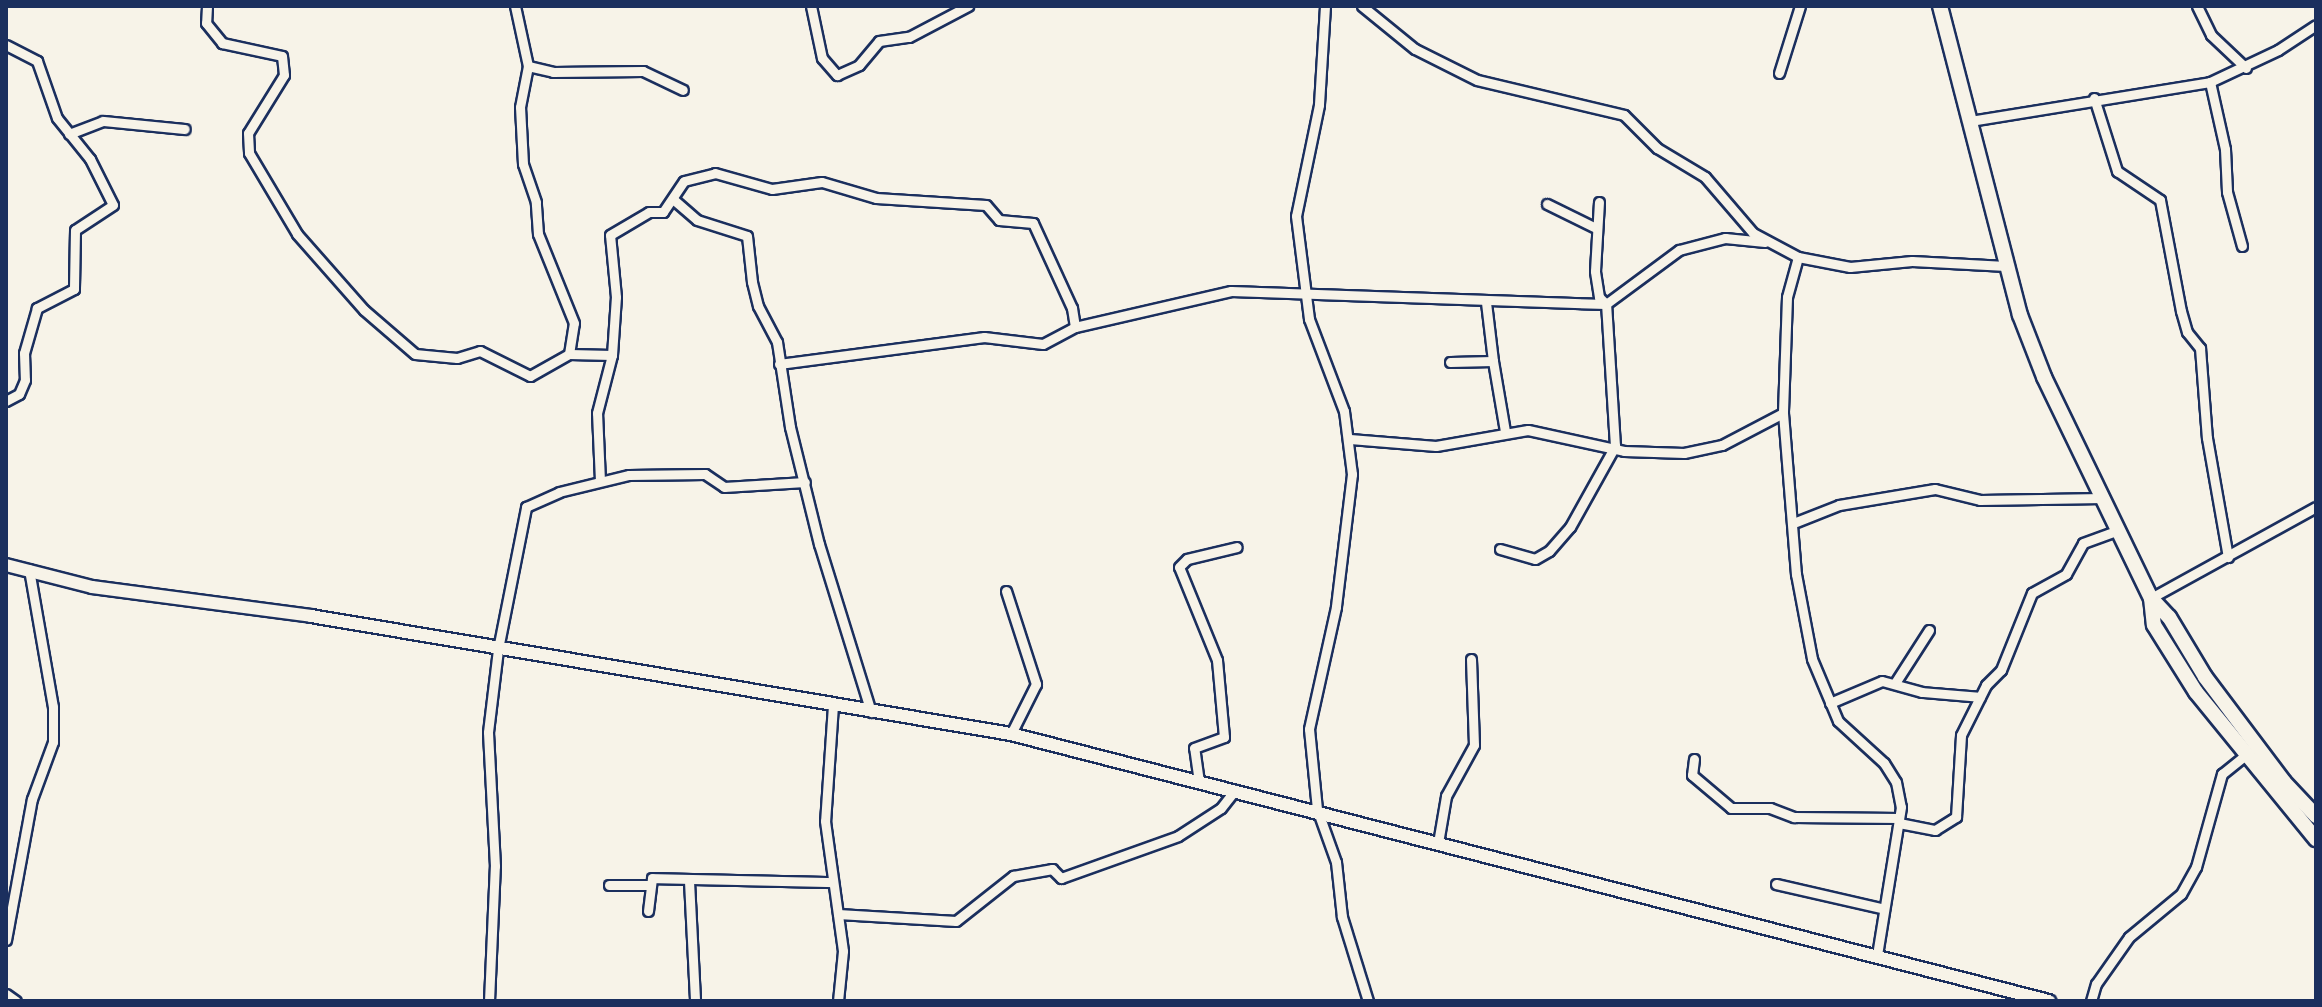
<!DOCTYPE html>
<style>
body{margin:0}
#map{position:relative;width:2322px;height:1007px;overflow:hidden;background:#f7f3e8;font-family:"Balsamiq Sans",sans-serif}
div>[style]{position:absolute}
.roads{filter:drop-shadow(2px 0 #1b2f5e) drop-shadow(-2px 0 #1b2f5e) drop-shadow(0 2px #1b2f5e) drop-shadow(0 -2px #1b2f5e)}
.street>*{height:9px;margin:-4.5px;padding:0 4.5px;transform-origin:4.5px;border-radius:4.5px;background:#f7f3e8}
.secondary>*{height:12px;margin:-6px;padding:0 6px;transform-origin:6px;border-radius:6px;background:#f7f3e8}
.primary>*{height:14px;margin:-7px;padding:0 7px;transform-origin:7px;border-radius:7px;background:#f7f3e8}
span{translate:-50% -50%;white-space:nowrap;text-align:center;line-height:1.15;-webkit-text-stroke:8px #f7f3e8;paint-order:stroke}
.frame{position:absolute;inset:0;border:8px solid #1b2f5e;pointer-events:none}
</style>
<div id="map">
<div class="roads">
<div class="street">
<div style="left:207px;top:6px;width:17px;rotate:93deg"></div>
<div style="left:206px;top:23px;width:26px;rotate:51deg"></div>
<div style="left:222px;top:43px;width:61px;rotate:12.2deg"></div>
<div style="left:282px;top:56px;width:19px;rotate:84deg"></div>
<div style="left:284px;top:75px;width:68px;rotate:121.8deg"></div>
<div style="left:248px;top:133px;width:20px;rotate:87deg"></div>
<div style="left:249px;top:153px;width:94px;rotate:59.3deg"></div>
<div style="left:297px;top:234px;width:101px;rotate:48.6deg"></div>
<div style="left:364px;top:310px;width:67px;rotate:40.8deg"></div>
<div style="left:415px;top:354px;width:42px;rotate:5.4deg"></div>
<div style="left:457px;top:358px;width:24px;rotate:-17deg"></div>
<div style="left:480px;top:351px;width:56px;rotate:26.6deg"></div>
<div style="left:530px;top:376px;width:45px;rotate:-29.4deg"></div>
<div style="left:569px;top:354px;width:31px;rotate:-81deg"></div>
<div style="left:574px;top:323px;width:96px;rotate:-112deg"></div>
<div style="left:538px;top:234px;width:32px;rotate:-94deg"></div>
<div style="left:536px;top:202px;width:40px;rotate:-108.9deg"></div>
<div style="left:523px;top:164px;width:57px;rotate:-93deg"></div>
<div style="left:520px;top:107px;width:42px;rotate:-79deg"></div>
<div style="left:528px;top:66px;width:61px;rotate:-102.2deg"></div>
<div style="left:811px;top:6px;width:53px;rotate:78.1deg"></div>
<div style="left:822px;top:58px;width:23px;rotate:49deg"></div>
<div style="left:837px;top:75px;width:24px;rotate:-24deg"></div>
<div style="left:859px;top:65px;width:31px;rotate:-50deg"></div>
<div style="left:879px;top:41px;width:30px;rotate:-8deg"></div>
<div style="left:909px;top:37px;width:67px;rotate:-27.7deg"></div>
<div style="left:1325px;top:6px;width:99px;rotate:93.5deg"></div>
<div style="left:1319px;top:105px;width:113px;rotate:101.7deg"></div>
<div style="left:1296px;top:216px;width:104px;rotate:82.8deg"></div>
<div style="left:1309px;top:319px;width:98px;rotate:69.2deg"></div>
<div style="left:1344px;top:411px;width:64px;rotate:82.8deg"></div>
<div style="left:1352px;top:474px;width:134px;rotate:96.9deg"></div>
<div style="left:1336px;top:607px;width:125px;rotate:102.5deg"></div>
<div style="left:1309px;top:729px;width:80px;rotate:84.3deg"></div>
<div style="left:1317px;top:809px;width:56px;rotate:70.3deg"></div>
<div style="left:1336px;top:862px;width:55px;rotate:83.8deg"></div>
<div style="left:1342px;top:917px;width:88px;rotate:72.8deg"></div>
<div style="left:1362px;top:6px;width:68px;rotate:39.1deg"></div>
<div style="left:1415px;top:49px;width:69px;rotate:26.6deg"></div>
<div style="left:1477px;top:80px;width:151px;rotate:13.4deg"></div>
<div style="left:1624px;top:115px;width:47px;rotate:45deg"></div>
<div style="left:1657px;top:148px;width:56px;rotate:31.1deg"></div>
<div style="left:1705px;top:177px;width:74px;rotate:49.4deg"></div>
<div style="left:1753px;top:233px;width:51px;rotate:28.1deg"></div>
<div style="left:1798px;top:257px;width:53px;rotate:10.9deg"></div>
<div style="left:1850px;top:267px;width:62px;rotate:-5.5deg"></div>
<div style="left:1912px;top:261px;width:94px;rotate:3deg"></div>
<div style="left:2197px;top:6px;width:32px;rotate:64deg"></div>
<div style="left:2211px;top:35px;width:48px;rotate:43.3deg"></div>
<div style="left:6px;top:45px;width:35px;rotate:27deg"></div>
<div style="left:37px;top:61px;width:60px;rotate:70.7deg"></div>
<div style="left:57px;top:118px;width:53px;rotate:51.2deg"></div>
<div style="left:90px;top:159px;width:51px;rotate:63.4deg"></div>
<div style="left:113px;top:205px;width:45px;rotate:146.7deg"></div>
<div style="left:75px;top:230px;width:59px;rotate:91deg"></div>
<div style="left:74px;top:289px;width:42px;rotate:152.8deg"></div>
<div style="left:37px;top:308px;width:47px;rotate:106.1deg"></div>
<div style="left:24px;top:353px;width:27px;rotate:88deg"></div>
<div style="left:25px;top:380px;width:15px;rotate:113deg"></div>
<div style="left:19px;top:394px;width:15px;rotate:152deg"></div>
<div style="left:528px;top:66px;width:26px;rotate:13deg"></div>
<div style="left:553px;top:72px;width:90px;rotate:-0.6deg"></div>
<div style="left:643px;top:71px;width:44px;rotate:25.4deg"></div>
<div style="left:1779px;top:73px;width:70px;rotate:-72.6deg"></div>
<div style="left:2210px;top:82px;width:69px;rotate:77.4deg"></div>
<div style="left:2225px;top:149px;width:43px;rotate:87.3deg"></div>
<div style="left:2227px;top:192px;width:56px;rotate:74.5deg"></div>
<div style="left:2094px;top:98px;width:77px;rotate:72.5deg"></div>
<div style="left:2117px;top:171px;width:52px;rotate:34deg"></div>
<div style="left:2160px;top:200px;width:113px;rotate:79.3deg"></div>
<div style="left:2181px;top:311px;width:22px;rotate:74deg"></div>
<div style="left:2187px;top:332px;width:21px;rotate:51deg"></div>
<div style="left:2200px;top:348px;width:90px;rotate:85.6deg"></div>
<div style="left:2207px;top:438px;width:121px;rotate:80deg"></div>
<div style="left:1970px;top:121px;width:243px;rotate:-9.2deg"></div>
<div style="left:2210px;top:82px;width:75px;rotate:-25.2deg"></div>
<div style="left:2278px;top:50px;width:45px;rotate:-33.3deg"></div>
<div style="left:69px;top:134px;width:36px;rotate:-21deg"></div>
<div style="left:103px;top:121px;width:82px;rotate:5.6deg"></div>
<div style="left:674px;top:200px;width:30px;rotate:41deg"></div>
<div style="left:697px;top:220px;width:52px;rotate:17.7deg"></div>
<div style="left:747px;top:236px;width:46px;rotate:83.8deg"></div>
<div style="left:752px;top:282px;width:25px;rotate:76deg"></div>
<div style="left:758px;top:306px;width:41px;rotate:62.2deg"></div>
<div style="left:777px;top:342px;width:86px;rotate:81.3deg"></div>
<div style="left:790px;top:427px;width:121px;rotate:76.1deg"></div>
<div style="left:819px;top:544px;width:176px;rotate:72.8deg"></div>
<div style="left:1547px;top:204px;width:55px;rotate:26.1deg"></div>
<div style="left:1798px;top:257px;width:41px;rotate:105.4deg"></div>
<div style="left:1787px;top:297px;width:116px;rotate:92deg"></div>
<div style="left:1783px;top:413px;width:162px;rotate:85.4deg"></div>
<div style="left:1796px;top:574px;width:86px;rotate:79.3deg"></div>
<div style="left:1812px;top:659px;width:67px;rotate:67.2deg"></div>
<div style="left:1838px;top:721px;width:62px;rotate:42.4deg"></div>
<div style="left:1884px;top:763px;width:22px;rotate:58deg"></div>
<div style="left:1896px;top:782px;width:25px;rotate:79deg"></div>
<div style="left:1901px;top:807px;width:151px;rotate:99.2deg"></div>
<div style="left:569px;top:354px;width:43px;rotate:1.3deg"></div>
<div style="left:1493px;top:361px;width:71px;rotate:80.3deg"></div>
<div style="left:1450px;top:362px;width:43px;rotate:-1.3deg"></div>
<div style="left:1493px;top:361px;width:59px;rotate:-96.8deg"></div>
<div style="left:779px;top:364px;width:207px;rotate:-7.5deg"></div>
<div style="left:984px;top:337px;width:59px;rotate:6.8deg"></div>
<div style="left:1043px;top:344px;width:36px;rotate:-28deg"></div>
<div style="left:1075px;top:327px;width:160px;rotate:-13deg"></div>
<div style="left:1231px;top:291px;width:375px;rotate:2deg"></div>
<div style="left:1606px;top:304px;width:10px;rotate:-135deg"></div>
<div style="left:1599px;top:297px;width:26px;rotate:-99deg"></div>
<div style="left:1595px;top:271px;width:69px;rotate:-86.7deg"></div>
<div style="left:1350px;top:439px;width:86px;rotate:4.7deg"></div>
<div style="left:1436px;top:446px;width:93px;rotate:-9.9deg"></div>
<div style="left:1528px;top:430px;width:98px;rotate:12.3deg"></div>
<div style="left:1624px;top:451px;width:60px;rotate:1.9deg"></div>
<div style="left:1684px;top:453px;width:39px;rotate:-12deg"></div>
<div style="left:1722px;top:445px;width:69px;rotate:-27.7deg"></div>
<div style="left:600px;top:481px;width:68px;rotate:-92.5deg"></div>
<div style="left:597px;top:413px;width:60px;rotate:-75.5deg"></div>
<div style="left:612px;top:355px;width:58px;rotate:-86.1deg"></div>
<div style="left:616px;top:297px;width:62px;rotate:-95.5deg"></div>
<div style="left:610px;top:235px;width:45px;rotate:-30.5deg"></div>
<div style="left:649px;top:212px;width:14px"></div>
<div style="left:663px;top:212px;width:37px;rotate:-56deg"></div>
<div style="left:684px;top:181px;width:32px;rotate:-14deg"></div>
<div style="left:715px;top:173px;width:59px;rotate:15.7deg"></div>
<div style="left:772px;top:189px;width:50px;rotate:-8deg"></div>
<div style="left:822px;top:182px;width:56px;rotate:16.5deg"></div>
<div style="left:876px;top:198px;width:110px;rotate:3.6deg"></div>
<div style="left:986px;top:205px;width:20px;rotate:49deg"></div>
<div style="left:999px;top:220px;width:34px;rotate:5deg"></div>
<div style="left:1033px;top:223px;width:94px;rotate:65.4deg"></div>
<div style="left:1072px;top:308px;width:19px;rotate:81deg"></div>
<div style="left:1796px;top:522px;width:46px;rotate:-21.6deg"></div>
<div style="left:1839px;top:505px;width:97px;rotate:-9.5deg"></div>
<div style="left:1935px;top:489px;width:46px;rotate:13.7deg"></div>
<div style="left:1980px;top:500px;width:123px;rotate:-0.9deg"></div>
<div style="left:1500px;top:549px;width:36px;rotate:16deg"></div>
<div style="left:1535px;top:559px;width:16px;rotate:-30deg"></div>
<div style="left:1549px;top:551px;width:32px;rotate:-49deg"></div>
<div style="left:1570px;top:527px;width:93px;rotate:-60.9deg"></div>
<div style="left:1615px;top:446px;width:142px;rotate:-93.6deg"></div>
<div style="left:1606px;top:304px;width:91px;rotate:-36.5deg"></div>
<div style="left:1679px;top:250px;width:48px;rotate:-14.6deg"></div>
<div style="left:1725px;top:238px;width:40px;rotate:5.7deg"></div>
<div style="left:1006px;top:591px;width:98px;rotate:72.1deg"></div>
<div style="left:1036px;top:684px;width:56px;rotate:116.6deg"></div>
<div style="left:2151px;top:598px;width:188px;rotate:-28.9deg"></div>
<div style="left:1895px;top:683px;width:63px;rotate:-57.3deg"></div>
<div style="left:1830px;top:703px;width:56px;rotate:-22.9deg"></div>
<div style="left:1882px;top:681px;width:41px;rotate:15.4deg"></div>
<div style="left:1922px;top:692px;width:58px;rotate:4.9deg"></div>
<div style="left:833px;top:705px;width:116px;rotate:93.9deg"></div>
<div style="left:825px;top:821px;width:131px;rotate:82.1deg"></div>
<div style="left:843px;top:951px;width:50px;rotate:95.7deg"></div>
<div style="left:1694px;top:759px;width:16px;rotate:97deg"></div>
<div style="left:1692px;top:775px;width:51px;rotate:40.2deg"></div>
<div style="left:1731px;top:808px;width:39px"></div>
<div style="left:1770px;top:808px;width:26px;rotate:21deg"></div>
<div style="left:1794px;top:817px;width:105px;rotate:0.5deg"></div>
<div style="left:1199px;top:782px;width:34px;rotate:-98deg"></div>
<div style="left:1194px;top:748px;width:32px;rotate:-20deg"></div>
<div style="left:1224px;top:737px;width:77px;rotate:-95.2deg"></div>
<div style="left:1217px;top:660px;width:100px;rotate:-112.2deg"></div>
<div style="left:1179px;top:567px;width:11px;rotate:-45deg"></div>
<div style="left:1187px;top:559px;width:51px;rotate:-13.5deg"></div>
<div style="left:1899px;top:823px;width:37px;rotate:11deg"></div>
<div style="left:1935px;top:830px;width:25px;rotate:-32deg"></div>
<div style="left:1956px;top:817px;width:82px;rotate:-86.5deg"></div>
<div style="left:1961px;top:735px;width:56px;rotate:-63.4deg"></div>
<div style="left:1986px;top:685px;width:21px;rotate:-45deg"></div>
<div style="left:2001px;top:670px;width:83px;rotate:-68.1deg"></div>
<div style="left:2032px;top:593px;width:39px;rotate:-29deg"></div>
<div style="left:2066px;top:574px;width:35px;rotate:-61deg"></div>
<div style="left:2083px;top:543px;width:38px;rotate:-20deg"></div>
<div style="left:1438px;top:843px;width:48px;rotate:-80.3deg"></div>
<div style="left:1446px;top:796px;width:58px;rotate:-61.2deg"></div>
<div style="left:1474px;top:745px;width:86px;rotate:-92deg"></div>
<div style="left:689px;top:881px;width:120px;rotate:87.1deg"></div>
<div style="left:1776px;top:884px;width:108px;rotate:12.9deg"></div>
<div style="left:609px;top:885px;width:39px"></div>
<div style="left:648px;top:911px;width:33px;rotate:-83deg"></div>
<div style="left:652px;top:878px;width:181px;rotate:1.3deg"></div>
<div style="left:838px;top:914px;width:118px;rotate:3.4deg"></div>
<div style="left:956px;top:921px;width:73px;rotate:-38.3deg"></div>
<div style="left:1013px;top:876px;width:40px;rotate:-10deg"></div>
<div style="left:1052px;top:869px;width:13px;rotate:45deg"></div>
<div style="left:1061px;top:878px;width:124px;rotate:-19.7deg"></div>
<div style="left:1178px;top:836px;width:51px;rotate:-33.1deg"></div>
<div style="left:1221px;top:808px;width:23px;rotate:-52deg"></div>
<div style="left:6px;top:940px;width:143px;rotate:-79.6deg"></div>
<div style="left:32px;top:799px;width:61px;rotate:-69.8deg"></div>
<div style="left:53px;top:742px;width:35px;rotate:-90deg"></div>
<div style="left:53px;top:707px;width:140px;rotate:-99.9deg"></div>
<div style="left:6px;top:994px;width:12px;rotate:35deg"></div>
<div style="left:489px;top:1001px;width:135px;rotate:-87.5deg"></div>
<div style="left:495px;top:866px;width:134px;rotate:-93deg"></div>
<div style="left:488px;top:732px;width:84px;rotate:-83.1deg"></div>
<div style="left:498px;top:649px;width:145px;rotate:-78.8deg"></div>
<div style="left:526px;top:507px;width:36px;rotate:-24deg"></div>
<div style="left:559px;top:492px;width:72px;rotate:-13.7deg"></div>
<div style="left:629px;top:475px;width:76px;rotate:-0.8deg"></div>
<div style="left:705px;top:474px;width:23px;rotate:34deg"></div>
<div style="left:724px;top:487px;width:81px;rotate:-3.5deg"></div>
<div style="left:2091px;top:1001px;width:18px;rotate:-74deg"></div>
<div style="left:2096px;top:984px;width:57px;rotate:-54.9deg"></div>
<div style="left:2129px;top:937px;width:67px;rotate:-39.6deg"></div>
<div style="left:2181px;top:894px;width:31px;rotate:-61deg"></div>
<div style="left:2196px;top:867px;width:97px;rotate:-74.4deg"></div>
<div style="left:2222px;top:774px;width:28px;rotate:-39deg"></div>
</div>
<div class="secondary">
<div style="left:6px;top:565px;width:89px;rotate:14.3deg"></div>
<div style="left:92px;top:587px;width:221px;rotate:7.5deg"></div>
<div style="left:311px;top:616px;width:710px;rotate:9.57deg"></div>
<div style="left:1011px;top:734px;width:1072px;rotate:14.43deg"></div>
</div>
<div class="primary">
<div style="left:1940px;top:6px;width:319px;rotate:75.5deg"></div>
<div style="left:2020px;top:315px;width:66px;rotate:68.8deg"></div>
<div style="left:2044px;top:377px;width:246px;rotate:64.2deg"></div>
<div style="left:2151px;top:598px;width:26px;rotate:47deg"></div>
<div style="left:2169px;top:617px;width:70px;rotate:59deg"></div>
<div style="left:2205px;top:677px;width:131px;rotate:53deg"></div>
<div style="left:2284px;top:782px;width:47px;rotate:46.7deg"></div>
<div style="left:2151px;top:598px;width:27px;rotate:84deg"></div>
<div style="left:2154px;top:625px;width:79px;rotate:57.9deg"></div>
<div style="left:2196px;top:692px;width:190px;rotate:50.8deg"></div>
</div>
</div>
<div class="frame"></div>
</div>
